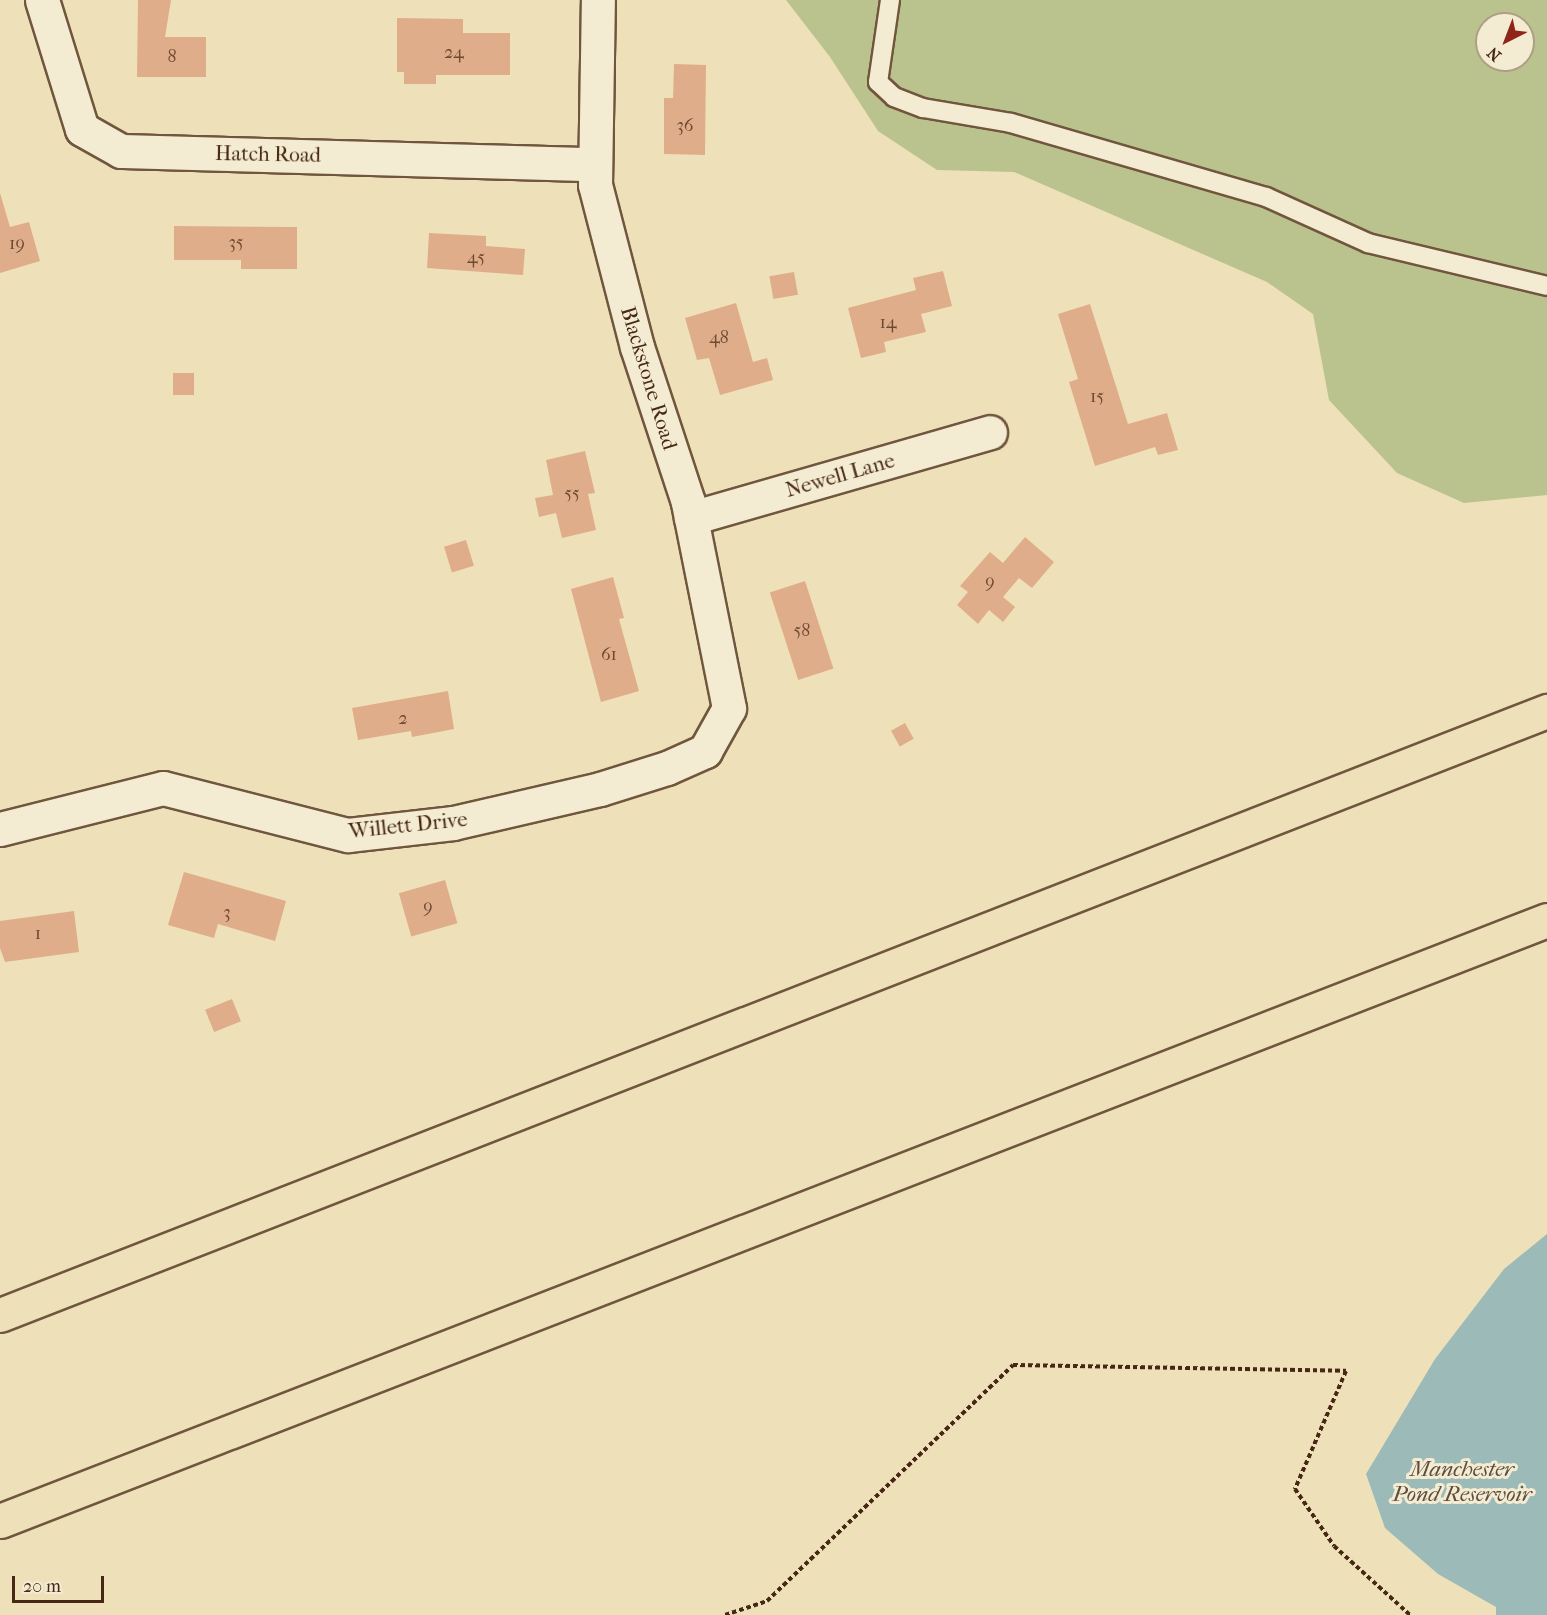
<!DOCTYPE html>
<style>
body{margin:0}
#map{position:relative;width:1547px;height:1615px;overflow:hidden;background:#eee1b9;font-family:"IM FELL French Canon",serif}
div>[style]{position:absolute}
.green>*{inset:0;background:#bac28e}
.water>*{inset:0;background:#9cbbb8}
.building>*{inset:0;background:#e0ad8a;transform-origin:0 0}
.path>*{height:4px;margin-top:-2px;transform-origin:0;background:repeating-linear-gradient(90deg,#472815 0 4.5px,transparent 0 7.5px)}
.roads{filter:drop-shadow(2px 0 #71563e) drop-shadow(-2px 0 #71563e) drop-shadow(0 2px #71563e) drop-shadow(0 -2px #71563e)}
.lane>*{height:18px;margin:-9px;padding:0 9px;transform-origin:9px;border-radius:9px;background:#f4ecd2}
.street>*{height:33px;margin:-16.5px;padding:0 16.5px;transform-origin:16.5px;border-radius:16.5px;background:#f4ecd2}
.highway>*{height:33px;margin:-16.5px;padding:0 16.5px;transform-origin:16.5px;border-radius:16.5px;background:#eee1b9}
span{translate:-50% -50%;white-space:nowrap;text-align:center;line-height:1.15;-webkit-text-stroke:6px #f4ecd2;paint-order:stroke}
.number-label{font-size:18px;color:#6d4932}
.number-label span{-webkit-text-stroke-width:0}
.street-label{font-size:21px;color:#472815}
.water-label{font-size:22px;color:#5c4d3e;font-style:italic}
.north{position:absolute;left:1475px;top:12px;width:60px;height:60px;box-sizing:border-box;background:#f4ecd2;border:2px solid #af9e86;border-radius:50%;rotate:222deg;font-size:16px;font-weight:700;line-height:24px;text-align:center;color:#472815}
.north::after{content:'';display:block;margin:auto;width:21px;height:27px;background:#8f2418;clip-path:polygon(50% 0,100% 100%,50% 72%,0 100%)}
.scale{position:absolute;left:12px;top:1576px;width:92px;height:27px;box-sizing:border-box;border:3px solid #472815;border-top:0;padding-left:8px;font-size:18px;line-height:21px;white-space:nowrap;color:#472815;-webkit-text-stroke:4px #f4ecd2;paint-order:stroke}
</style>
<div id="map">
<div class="green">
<div style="clip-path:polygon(evenodd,786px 0,1547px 0,1547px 495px,1464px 503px,1397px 473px,1329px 400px,1313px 314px,1267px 282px,1014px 172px,937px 170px,878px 131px,830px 57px,786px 0,1487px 24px,1523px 24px,1523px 60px,1487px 60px,1487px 24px)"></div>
</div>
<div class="water">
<div style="clip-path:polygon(1547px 1234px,1547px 1615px,1496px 1615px,1496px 1607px,1438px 1574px,1385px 1528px,1366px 1474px,1435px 1359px,1504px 1269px)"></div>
</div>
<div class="building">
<div style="clip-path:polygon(138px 0,171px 0,165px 37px,206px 37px,206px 77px,137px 77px)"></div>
<div style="clip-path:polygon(397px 18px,463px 19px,463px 33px,510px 33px,510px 75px,436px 75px,436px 84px,404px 84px,404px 72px,397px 72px)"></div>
<div style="clip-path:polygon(674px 64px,706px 65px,705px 155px,664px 154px,664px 98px,673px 98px)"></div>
<div style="clip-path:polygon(0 193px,10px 227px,29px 222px,40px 261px,0 273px)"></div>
<div style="clip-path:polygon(174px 226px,297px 227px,297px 269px,241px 269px,241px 260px,174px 260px)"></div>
<div style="clip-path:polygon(429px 233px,486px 236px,486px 246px,525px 249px,523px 275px,427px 268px)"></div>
<div style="clip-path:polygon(943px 271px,952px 306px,921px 314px,926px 332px,884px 342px,886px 352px,861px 358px,848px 308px,916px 290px,913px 278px)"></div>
<div style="left:794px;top:272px;width:23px;height:25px;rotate:80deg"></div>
<div style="clip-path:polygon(736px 303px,753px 362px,767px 358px,773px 380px,720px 395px,709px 358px,697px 360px,685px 318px)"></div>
<div style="clip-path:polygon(1090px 304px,1128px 424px,1167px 413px,1178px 450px,1158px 455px,1155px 447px,1095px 466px,1069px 382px,1078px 379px,1058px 314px)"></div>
<div style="left:173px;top:373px;width:21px;height:22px"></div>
<div style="clip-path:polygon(585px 451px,595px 493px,588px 494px,596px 530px,562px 538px,556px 513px,539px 517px,535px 498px,553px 495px,546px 460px)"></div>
<div style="clip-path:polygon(1025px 537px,1054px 562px,1032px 588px,1019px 578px,1003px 597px,1015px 607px,1003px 622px,989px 610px,978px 624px,957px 605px,968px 592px,960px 586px,990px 552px,1003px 563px)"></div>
<div style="left:466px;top:540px;width:27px;height:23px;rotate:73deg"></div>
<div style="clip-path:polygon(613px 577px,624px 618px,619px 619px,639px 691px,601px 702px,571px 589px)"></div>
<div style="left:805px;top:581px;width:92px;height:37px;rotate:72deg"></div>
<div style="clip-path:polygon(448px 691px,454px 729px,412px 737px,411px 731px,358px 740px,352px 708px)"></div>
<div style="left:905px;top:723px;width:18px;height:16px;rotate:61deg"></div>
<div style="clip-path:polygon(184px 872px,286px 901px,275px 941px,218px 924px,214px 938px,168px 925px)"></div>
<div style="left:445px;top:880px;width:45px;height:48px;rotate:74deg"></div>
<div style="clip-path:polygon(74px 911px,79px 952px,5px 962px,0 948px,0 921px)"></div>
<div style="left:232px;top:999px;width:24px;height:29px;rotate:68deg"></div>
</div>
<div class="path">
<div style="left:725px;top:1615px;width:44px;rotate:-18.4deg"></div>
<div style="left:767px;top:1601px;width:341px;rotate:-43.8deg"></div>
<div style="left:1013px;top:1365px;width:333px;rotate:1deg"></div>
<div style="left:1346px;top:1371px;width:129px;rotate:113.4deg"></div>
<div style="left:1295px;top:1489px;width:69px;rotate:55.6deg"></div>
<div style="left:1334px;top:1546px;width:103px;rotate:42.2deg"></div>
</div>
<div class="roads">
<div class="lane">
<div style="left:890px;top:0;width:83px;rotate:98.3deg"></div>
<div style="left:878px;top:82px;width:22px;rotate:43deg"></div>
<div style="left:894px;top:97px;width:31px;rotate:21deg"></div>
<div style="left:923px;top:108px;width:89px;rotate:9.7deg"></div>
<div style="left:1011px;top:123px;width:266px;rotate:16.2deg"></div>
<div style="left:1266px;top:197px;width:112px;rotate:24.3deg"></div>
<div style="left:1368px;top:243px;width:184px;rotate:13.5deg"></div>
</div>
<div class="street">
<div style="left:42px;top:0;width:135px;rotate:72.8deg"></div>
<div style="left:82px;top:129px;width:45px;rotate:29.4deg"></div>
<div style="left:121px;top:151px;width:473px;rotate:1.6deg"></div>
<div style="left:691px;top:518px;width:311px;rotate:-16deg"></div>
<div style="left:0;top:829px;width:168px;rotate:-14.1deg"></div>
<div style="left:163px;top:788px;width:191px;rotate:14.3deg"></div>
<div style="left:348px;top:835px;width:106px;rotate:-6.5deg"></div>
<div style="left:453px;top:823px;width:151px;rotate:-13deg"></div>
<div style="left:600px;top:789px;width:70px;rotate:-17.4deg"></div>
<div style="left:667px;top:768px;width:42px;rotate:-24.1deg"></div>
<div style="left:705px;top:751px;width:49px;rotate:-60.8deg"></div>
<div style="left:729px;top:708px;width:210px;rotate:-101.3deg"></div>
<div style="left:688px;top:502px;width:163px;rotate:-108.2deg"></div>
<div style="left:637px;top:347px;width:167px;rotate:-104.5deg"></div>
<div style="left:595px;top:185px;width:185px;rotate:-89.1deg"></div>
</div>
<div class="highway">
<div style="left:0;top:1315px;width:1661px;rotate:-21.33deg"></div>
<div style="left:0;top:1521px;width:1660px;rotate:-21.23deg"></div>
</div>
</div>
<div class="number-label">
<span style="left:454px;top:53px">24</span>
<span style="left:172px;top:57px">8</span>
<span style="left:685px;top:126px">36</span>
<span style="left:236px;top:243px">35</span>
<span style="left:17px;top:244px">19</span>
<span style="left:476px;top:258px">45</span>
<span style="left:888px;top:323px">14</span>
<span style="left:719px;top:338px">48</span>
<span style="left:1097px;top:397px">15</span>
<span style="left:572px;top:494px">55</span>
<span style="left:990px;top:582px">9</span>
<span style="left:802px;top:631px">58</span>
<span style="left:609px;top:655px">61</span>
<span style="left:403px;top:719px">2</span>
<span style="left:428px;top:907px">9</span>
<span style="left:227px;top:913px">3</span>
<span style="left:38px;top:934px">1</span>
</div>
<div class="street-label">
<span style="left:268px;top:154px;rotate:1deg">Hatch Road</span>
<span style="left:649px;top:378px;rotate:73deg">Blackstone Road</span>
<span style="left:840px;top:475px;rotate:-16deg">Newell Lane</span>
<span style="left:408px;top:825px;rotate:-6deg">Willett Drive</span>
</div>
<div class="water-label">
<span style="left:1462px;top:1482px">Manchester<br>Pond Reservoir</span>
</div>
<div class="north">N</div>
<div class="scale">20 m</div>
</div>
